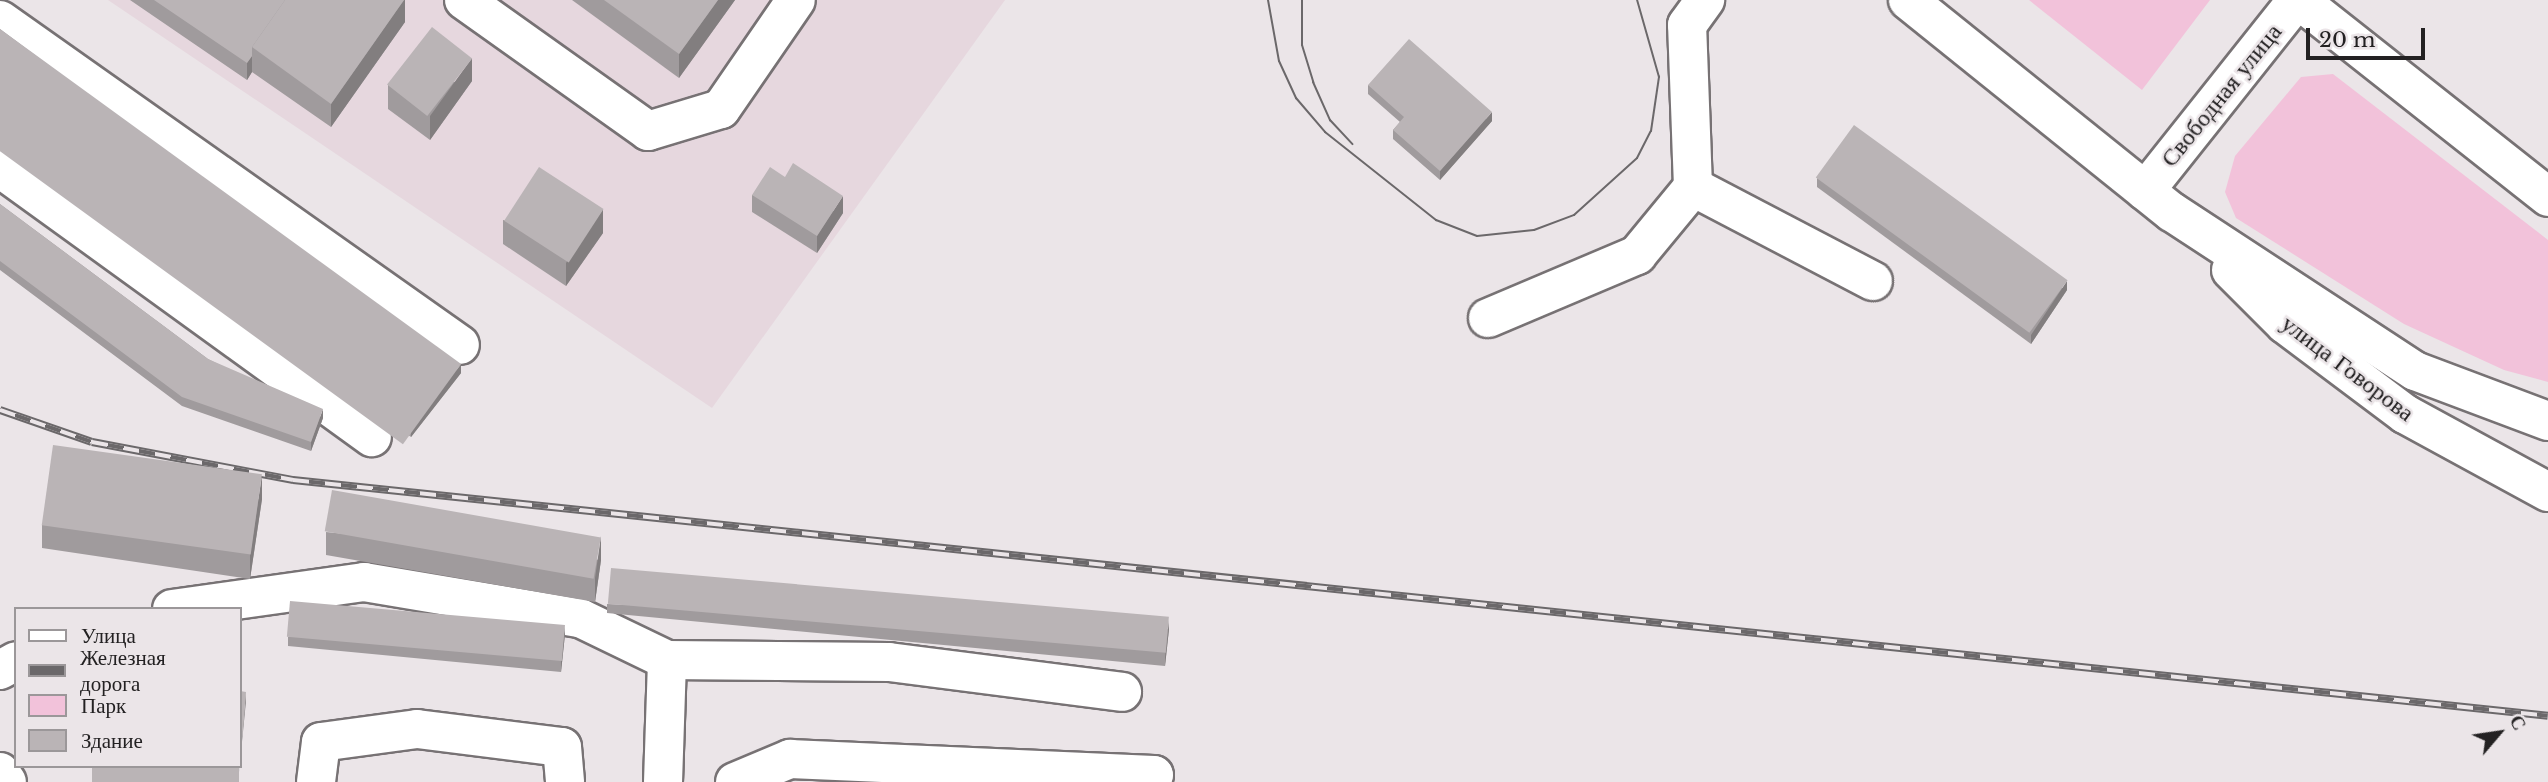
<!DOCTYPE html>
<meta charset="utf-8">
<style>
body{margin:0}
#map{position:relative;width:2548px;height:782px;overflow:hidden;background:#ebe5e8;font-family:"Libre Baskerville",serif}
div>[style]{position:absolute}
.built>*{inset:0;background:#e6d7de}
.green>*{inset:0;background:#f2c2da}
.roads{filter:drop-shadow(2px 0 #777274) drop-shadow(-2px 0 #777274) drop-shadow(0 2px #777274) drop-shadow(0 -2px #777274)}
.minor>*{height:38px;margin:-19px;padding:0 19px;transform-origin:19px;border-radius:19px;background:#fff}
.major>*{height:38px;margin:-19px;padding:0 19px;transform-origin:19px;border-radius:19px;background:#fff}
.tram>*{height:2px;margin:-1px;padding:0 1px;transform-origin:1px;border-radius:1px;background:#6b686a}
.rail>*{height:8px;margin-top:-4px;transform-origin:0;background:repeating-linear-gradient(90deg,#ebe5e8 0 16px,#6b686a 0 32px);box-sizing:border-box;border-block:2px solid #6b686a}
.wall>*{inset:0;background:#a09b9d}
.shaded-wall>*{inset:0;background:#827e7f}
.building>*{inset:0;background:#bab4b6;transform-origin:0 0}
span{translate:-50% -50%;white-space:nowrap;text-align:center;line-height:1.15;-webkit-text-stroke:5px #ebe5e8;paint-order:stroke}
.street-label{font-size:24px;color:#232122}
.legend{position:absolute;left:14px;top:607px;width:228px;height:161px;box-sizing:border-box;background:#ebe5e8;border:2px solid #9b9799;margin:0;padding:9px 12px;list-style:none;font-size:21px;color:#232122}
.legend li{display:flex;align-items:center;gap:14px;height:35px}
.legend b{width:35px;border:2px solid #9b9799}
.north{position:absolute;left:2464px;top:698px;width:70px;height:70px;-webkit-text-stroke:5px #ebe5e8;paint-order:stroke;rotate:61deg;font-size:19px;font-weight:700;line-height:28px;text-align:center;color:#232122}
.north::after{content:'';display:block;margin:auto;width:24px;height:32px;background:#232122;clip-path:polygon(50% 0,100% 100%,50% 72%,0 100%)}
.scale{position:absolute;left:2306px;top:28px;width:119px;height:32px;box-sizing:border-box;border:4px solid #232122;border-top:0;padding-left:9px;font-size:21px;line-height:24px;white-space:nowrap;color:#232122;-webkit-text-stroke:5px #ebe5e8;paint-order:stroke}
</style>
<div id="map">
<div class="built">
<div style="clip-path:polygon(108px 0,1005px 0,712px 408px)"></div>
</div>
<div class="green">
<div style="clip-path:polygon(2029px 0,2210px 0,2142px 90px)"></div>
<div style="clip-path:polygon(2333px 74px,2548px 240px,2548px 382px,2504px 370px,2404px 324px,2236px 218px,2225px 192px,2235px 156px,2301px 77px)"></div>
</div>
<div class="roads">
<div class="minor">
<div style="left:464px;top:0;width:226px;rotate:35.4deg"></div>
<div style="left:648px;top:131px;width:76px;rotate:-16.8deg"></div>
<div style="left:721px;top:109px;width:132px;rotate:-55.5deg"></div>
<div style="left:2299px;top:0;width:318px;rotate:38.3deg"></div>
<div style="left:0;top:20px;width:563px;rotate:35.24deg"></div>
<div style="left:0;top:168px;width:459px;rotate:35.9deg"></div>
<div style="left:1693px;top:187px;width:203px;rotate:27.6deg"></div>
<div style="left:2145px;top:191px;width:244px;rotate:-51.5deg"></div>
<div style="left:1488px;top:318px;width:162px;rotate:-22.9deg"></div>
<div style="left:1637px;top:255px;width:88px;rotate:-50.5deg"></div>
<div style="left:1693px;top:187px;width:162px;rotate:-92.1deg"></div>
<div style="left:1687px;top:25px;width:31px;rotate:-54deg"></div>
<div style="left:172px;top:609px;width:194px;rotate:-8deg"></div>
<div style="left:364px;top:582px;width:219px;rotate:9.5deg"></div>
<div style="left:580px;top:618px;width:97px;rotate:25.8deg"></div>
<div style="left:0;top:670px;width:18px;rotate:-29deg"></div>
<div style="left:0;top:772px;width:12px;rotate:55deg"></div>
<div style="left:316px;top:782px;width:40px;rotate:-82.9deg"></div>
<div style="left:321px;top:742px;width:97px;rotate:-7.7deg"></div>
<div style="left:417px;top:729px;width:146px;rotate:7.1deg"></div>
<div style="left:562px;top:747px;width:35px;rotate:85deg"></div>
<div style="left:663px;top:782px;width:122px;rotate:-88.1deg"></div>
<div style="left:667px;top:660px;width:222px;rotate:0.5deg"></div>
<div style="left:889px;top:662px;width:235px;rotate:7.3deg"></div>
<div style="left:735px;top:782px;width:60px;rotate:-22.7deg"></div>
<div style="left:790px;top:759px;width:364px;rotate:2.5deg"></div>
<div style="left:1154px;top:775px;width:8px;rotate:113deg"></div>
</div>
<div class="major">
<div style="left:1908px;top:0;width:339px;rotate:38.8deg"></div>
<div style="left:2172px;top:212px;width:290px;rotate:33.2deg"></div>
<div style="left:2415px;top:371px;width:142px;rotate:20.6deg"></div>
<div style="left:2231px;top:270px;width:76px;rotate:45deg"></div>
<div style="left:2285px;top:324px;width:150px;rotate:36.9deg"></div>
<div style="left:2405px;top:414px;width:163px;rotate:28.6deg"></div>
</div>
</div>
<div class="tram">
<div style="left:1268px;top:0;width:62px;rotate:79.8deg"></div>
<div style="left:1279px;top:61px;width:41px;rotate:65.3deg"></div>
<div style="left:1296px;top:98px;width:45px;rotate:49.5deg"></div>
<div style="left:1325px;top:132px;width:142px;rotate:38.4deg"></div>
<div style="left:1436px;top:220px;width:44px;rotate:21.3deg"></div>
<div style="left:1477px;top:236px;width:57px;rotate:-6deg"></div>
<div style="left:1534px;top:230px;width:43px;rotate:-20.6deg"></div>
<div style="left:1574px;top:215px;width:85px;rotate:-42.1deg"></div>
<div style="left:1637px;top:158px;width:30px;rotate:-63deg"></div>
<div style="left:1651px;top:131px;width:55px;rotate:-81.6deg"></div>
<div style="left:1659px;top:77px;width:80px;rotate:-105.9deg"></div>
<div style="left:1302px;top:0;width:45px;rotate:90deg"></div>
<div style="left:1302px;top:45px;width:39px;rotate:73deg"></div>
<div style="left:1313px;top:82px;width:42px;rotate:65.9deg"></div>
<div style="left:1330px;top:120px;width:33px;rotate:47deg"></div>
</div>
<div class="rail">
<div style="left:0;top:410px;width:97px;rotate:19.2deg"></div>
<div style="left:92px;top:442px;width:205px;rotate:10.7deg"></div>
<div style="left:293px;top:480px;width:2267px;rotate:5.97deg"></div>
</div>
<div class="wall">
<div style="clip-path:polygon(130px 0,405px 0,405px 22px,331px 127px,252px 72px,247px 80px)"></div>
<div style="clip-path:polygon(572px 0,735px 0,679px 78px)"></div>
<div style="clip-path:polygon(0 29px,461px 373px,411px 437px,0 137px)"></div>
<div style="clip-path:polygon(472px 81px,430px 140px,388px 109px,388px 85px)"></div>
<div style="clip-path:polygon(1368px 85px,1492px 121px,1440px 180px,1393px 139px,1393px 130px,1400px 122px,1368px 94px)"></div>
<div style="clip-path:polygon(1817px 178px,2067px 290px,2031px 344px,1817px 187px)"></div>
<div style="clip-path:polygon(752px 195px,843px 213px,817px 253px,752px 212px)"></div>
<div style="clip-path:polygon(0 204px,208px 359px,323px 418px,311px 451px,182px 406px,0 270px)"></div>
<div style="clip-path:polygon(503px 220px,603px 233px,566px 286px,503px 244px)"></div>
<div style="clip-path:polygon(262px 499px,250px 579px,42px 548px,42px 525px)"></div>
<div style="clip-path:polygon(326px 532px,601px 560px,595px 602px,326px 555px)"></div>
<div style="clip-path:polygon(607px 604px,1169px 629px,1165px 666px,607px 613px)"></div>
<div style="clip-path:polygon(565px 634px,561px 672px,288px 646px,288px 637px)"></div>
</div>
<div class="shaded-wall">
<div style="clip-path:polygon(404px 0,405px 0,405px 22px,331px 127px,331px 104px)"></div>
<div style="clip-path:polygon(718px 0,735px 0,679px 78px,679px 54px)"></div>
<div style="clip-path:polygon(252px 56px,252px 72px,247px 80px,247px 63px)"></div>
<div style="clip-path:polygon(472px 58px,472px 81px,430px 140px,430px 116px)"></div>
<div style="clip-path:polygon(1492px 112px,1492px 121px,1440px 180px,1440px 171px)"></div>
<div style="clip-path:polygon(843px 196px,843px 213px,817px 253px,817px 236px)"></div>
<div style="clip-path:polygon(603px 209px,603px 233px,566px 286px,566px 263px)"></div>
<div style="clip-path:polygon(2067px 281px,2067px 290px,2031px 344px,2031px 335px)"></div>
<div style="clip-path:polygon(461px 364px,461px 373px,411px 437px,411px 428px)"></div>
<div style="clip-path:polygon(323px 409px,323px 418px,311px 451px,311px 442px)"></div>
<div style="clip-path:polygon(262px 475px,262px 499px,250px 579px,250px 555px)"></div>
<div style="clip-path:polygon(601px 536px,601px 560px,595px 602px,595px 578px)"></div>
<div style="clip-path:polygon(1169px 620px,1169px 629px,1165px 666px,1165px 657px)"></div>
<div style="clip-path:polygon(565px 625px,565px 634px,561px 672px,561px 662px)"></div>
<div style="clip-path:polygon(246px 692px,246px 701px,238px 782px)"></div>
</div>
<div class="building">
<div style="clip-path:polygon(154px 0,285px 0,252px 47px,252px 56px,247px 63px)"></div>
<div style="clip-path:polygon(285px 0,404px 0,331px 104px,252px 47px)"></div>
<div style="clip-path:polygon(604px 0,718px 0,679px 54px)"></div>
<div style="left:432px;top:27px;width:51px;height:73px;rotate:38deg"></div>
<div style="left:0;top:29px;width:570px;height:99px;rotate:36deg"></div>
<div style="clip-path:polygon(1409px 39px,1492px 112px,1440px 171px,1393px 130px,1404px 117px,1368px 85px)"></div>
<div style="left:1854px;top:125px;width:264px;height:65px;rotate:36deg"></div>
<div style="clip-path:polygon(793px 163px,843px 196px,817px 236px,752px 195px,770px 167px,785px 177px)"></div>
<div style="left:539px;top:167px;width:77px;height:64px;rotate:33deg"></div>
<div style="clip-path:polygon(0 204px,208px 359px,323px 409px,311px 442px,182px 397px,0 261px)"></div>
<div style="left:53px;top:445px;width:211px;height:81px;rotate:8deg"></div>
<div style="left:332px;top:490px;width:273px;height:42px;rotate:10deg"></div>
<div style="left:611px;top:568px;width:560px;height:36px;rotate:5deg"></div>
<div style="left:290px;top:601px;width:276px;height:36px;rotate:5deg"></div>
<div style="clip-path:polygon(240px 691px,246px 692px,240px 762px)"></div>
<div style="left:92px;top:766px;width:147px;height:16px"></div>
</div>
<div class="street-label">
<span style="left:2221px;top:95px;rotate:-51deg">Свободная улица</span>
<span style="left:2348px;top:368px;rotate:37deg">улица Говорова</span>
</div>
<ul class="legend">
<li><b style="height:9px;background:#fff"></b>Улица</li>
<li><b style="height:9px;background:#6b686a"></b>Железная дорога</li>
<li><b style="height:19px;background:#f2c2da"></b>Парк</li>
<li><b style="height:19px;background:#bab4b6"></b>Здание</li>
</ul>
<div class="north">С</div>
<div class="scale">20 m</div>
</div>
